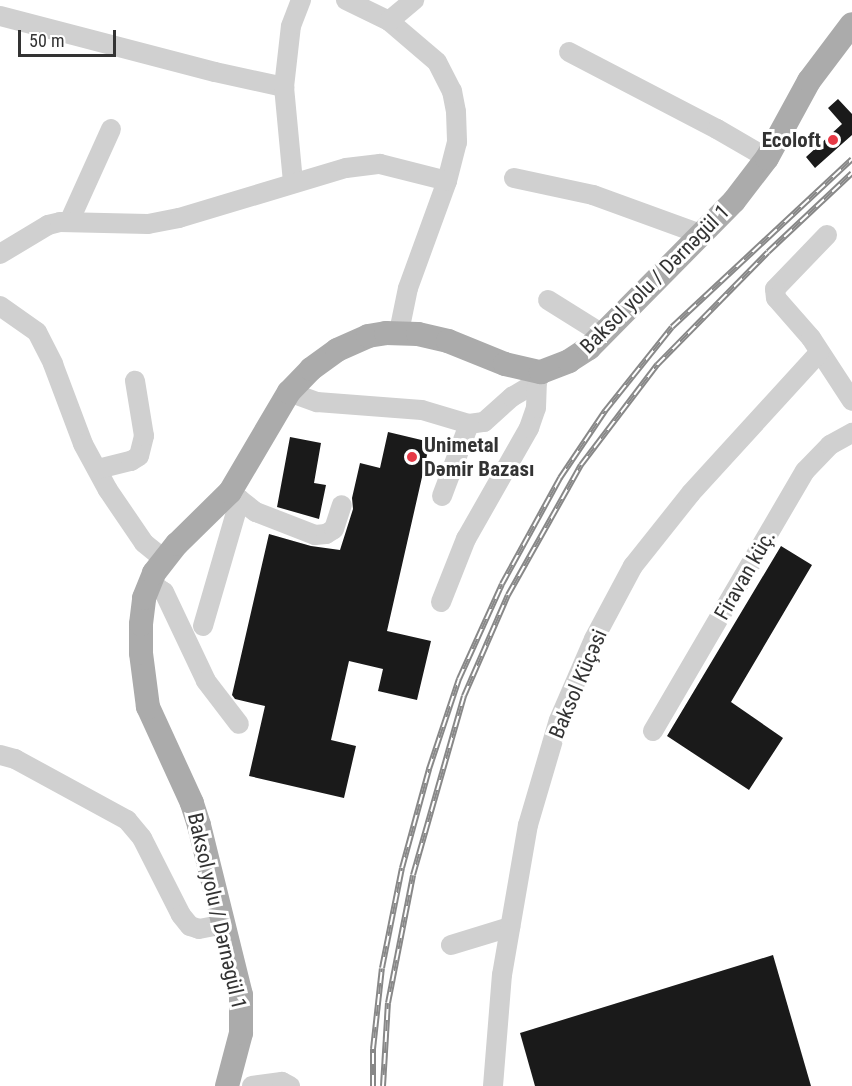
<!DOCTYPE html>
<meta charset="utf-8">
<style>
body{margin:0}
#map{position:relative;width:852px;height:1086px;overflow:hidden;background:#fff;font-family:"Roboto Condensed",sans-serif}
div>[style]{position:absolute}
.building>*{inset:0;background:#1a1a1a}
.minor>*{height:20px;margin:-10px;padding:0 10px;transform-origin:10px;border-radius:10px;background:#d0d0d0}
.major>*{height:24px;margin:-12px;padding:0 12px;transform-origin:12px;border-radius:12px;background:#ababab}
.rail>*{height:6px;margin-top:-3px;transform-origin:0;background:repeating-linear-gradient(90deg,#fff 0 11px,#888 0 22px);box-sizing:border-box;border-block:2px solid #888}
.dots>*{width:16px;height:16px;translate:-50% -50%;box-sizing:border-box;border:3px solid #fff;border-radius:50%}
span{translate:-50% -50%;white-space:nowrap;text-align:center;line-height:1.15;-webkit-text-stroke:6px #fff;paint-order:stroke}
.poi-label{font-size:21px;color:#333;font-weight:700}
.right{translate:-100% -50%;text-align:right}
.left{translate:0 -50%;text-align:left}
.street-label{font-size:21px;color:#333}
.scale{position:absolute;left:18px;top:30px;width:98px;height:27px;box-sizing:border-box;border:3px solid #333;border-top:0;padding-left:8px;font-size:18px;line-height:21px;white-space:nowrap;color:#333;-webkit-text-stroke:4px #fff;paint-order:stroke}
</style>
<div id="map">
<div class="building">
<div style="clip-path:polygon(838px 99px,852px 114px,852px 135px,815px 168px,806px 157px,842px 124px,828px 108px)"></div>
<div style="clip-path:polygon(388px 432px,430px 442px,387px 631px,431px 641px,417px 700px,378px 691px,383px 669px,349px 661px,331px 740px,356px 746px,344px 798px,249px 776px,265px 706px,235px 699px,232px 695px,269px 534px,311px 546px,340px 550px,353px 509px,352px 498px,360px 463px,380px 468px)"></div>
<div style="clip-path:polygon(290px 437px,321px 443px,314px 483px,326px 485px,319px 519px,277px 507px)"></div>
<div style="clip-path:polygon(781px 546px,812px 565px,731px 702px,783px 738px,749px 790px,667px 736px)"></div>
<div style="clip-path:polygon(773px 955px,811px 1086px,535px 1086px,520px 1033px)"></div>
</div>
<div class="minor">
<div style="left:346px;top:0;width:48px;rotate:26deg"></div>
<div style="left:389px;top:21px;width:63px;rotate:40.5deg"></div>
<div style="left:437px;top:62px;width:33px;rotate:63deg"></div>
<div style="left:452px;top:91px;width:21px;rotate:79deg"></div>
<div style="left:456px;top:112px;width:30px;rotate:88deg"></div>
<div style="left:457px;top:142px;width:40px;rotate:104.4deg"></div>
<div style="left:447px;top:181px;width:114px;rotate:110deg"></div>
<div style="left:408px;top:288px;width:45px;rotate:101.6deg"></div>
<div style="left:0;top:16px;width:222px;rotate:14.6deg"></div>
<div style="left:215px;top:72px;width:71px;rotate:12.3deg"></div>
<div style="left:389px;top:21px;width:33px;rotate:-40deg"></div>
<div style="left:569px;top:52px;width:167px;rotate:27.5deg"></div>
<div style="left:717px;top:129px;width:58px;rotate:30.1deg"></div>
<div style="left:514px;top:178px;width:81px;rotate:12.1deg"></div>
<div style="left:593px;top:195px;width:117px;rotate:20deg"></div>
<div style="left:293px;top:182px;width:95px;rotate:-95.4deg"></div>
<div style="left:284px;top:87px;width:61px;rotate:-83.5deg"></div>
<div style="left:291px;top:26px;width:28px;rotate:-69deg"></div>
<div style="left:69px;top:222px;width:102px;rotate:-65.7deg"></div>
<div style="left:827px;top:235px;width:75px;rotate:133.9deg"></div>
<div style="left:775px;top:289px;width:9px;rotate:84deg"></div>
<div style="left:776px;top:298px;width:53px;rotate:48.8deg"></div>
<div style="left:811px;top:338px;width:75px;rotate:56.9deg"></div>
<div style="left:0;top:254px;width:56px;rotate:-31.1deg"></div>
<div style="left:48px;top:225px;width:12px;rotate:-14deg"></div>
<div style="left:60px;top:222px;width:88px;rotate:1.3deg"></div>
<div style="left:148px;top:224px;width:32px;rotate:-11deg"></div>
<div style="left:179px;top:218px;width:174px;rotate:-16.7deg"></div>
<div style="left:346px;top:168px;width:34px;rotate:-7deg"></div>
<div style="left:380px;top:164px;width:69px;rotate:14.2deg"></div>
<div style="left:548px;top:300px;width:66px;rotate:32deg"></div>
<div style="left:0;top:306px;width:45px;rotate:35.1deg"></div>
<div style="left:37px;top:332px;width:36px;rotate:63deg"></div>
<div style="left:53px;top:364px;width:85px;rotate:69.4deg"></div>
<div style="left:83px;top:444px;width:52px;rotate:61.5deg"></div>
<div style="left:108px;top:490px;width:64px;rotate:55.8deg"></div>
<div style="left:144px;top:543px;width:26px;rotate:39deg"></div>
<div style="left:289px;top:392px;width:30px;rotate:20deg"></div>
<div style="left:317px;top:402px;width:105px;rotate:4.4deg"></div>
<div style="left:422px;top:410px;width:49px;rotate:16.6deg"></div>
<div style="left:469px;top:424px;width:15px;rotate:-8deg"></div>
<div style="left:484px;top:422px;width:38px;rotate:-42deg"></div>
<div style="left:512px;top:397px;width:29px;rotate:-31deg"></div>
<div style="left:98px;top:469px;width:34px;rotate:-14deg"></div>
<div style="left:131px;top:461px;width:9px;rotate:-32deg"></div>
<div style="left:139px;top:456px;width:21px;rotate:-76deg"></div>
<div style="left:144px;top:436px;width:56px;rotate:-99.3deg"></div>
<div style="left:230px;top:492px;width:33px;rotate:38deg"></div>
<div style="left:256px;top:512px;width:63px;rotate:21.3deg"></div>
<div style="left:315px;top:535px;width:11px;rotate:-5deg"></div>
<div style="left:326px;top:534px;width:9px;rotate:-32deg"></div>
<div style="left:334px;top:529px;width:25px;rotate:-72deg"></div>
<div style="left:442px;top:496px;width:77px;rotate:-69.4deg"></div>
<div style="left:150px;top:582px;width:17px;rotate:36deg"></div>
<div style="left:164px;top:592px;width:98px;rotate:64.7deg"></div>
<div style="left:206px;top:681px;width:54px;rotate:52.5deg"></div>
<div style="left:441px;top:602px;width:68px;rotate:-68.4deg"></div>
<div style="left:466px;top:539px;width:128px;rotate:-60.4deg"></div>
<div style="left:529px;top:428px;width:21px;rotate:-71deg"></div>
<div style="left:536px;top:408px;width:26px;rotate:-88deg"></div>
<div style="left:537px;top:382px;width:9px;rotate:-69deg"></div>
<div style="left:203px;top:626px;width:132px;rotate:-73.8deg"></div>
<div style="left:653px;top:731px;width:301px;rotate:-59.7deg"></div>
<div style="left:805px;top:471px;width:36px;rotate:-46deg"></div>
<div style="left:830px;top:445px;width:25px;rotate:-29deg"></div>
<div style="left:0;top:755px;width:16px;rotate:15deg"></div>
<div style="left:15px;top:759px;width:128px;rotate:28.6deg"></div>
<div style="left:127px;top:820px;width:23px;rotate:50deg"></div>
<div style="left:142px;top:838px;width:86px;rotate:63.1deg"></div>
<div style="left:181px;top:915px;width:14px;rotate:51deg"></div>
<div style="left:190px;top:926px;width:9px;rotate:18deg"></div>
<div style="left:199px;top:929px;width:25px;rotate:-11deg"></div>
<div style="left:451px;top:945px;width:62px;rotate:-17deg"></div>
<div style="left:252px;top:1086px;width:30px;rotate:-8deg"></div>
<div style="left:282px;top:1082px;width:9px;rotate:27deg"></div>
<div style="left:493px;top:1086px;width:111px;rotate:-85.4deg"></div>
<div style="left:502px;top:975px;width:152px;rotate:-80.2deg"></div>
<div style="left:528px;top:825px;width:109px;rotate:-73.6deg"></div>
<div style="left:559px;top:720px;width:88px;rotate:-66.6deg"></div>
<div style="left:594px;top:639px;width:83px;rotate:-61.9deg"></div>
<div style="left:633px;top:566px;width:93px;rotate:-51.5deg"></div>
<div style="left:691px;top:493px;width:190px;rotate:-47.6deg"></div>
</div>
<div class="major">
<div style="left:227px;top:1086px;width:55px;rotate:-75.2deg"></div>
<div style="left:241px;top:1033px;width:38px;rotate:-90deg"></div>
<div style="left:241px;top:995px;width:175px;rotate:-103.9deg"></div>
<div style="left:199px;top:825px;width:23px;rotate:-108deg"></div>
<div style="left:192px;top:803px;width:106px;rotate:-114.6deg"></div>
<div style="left:148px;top:707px;width:54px;rotate:-97.4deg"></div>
<div style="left:141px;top:653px;width:29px;rotate:-90deg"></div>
<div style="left:141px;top:624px;width:26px;rotate:-83deg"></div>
<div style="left:144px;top:598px;width:27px;rotate:-68deg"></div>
<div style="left:154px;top:573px;width:37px;rotate:-52deg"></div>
<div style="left:177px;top:544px;width:74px;rotate:-44.5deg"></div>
<div style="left:230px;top:492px;width:116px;rotate:-59.5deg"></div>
<div style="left:289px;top:392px;width:32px;rotate:-46deg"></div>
<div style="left:311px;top:369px;width:32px;rotate:-36deg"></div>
<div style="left:337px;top:350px;width:34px;rotate:-24deg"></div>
<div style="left:368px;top:336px;width:18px;rotate:-9deg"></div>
<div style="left:386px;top:333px;width:32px;rotate:2deg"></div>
<div style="left:418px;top:334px;width:31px;rotate:13deg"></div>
<div style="left:448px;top:341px;width:61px;rotate:22deg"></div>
<div style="left:505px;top:364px;width:37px;rotate:13deg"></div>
<div style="left:541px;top:372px;width:30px;rotate:-21deg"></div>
<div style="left:569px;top:361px;width:24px;rotate:-33deg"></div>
<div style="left:589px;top:348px;width:206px;rotate:-45.4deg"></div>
<div style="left:734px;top:201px;width:54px;rotate:-52.5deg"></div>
<div style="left:767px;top:158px;width:88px;rotate:-61.4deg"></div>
<div style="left:809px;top:81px;width:71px;rotate:-53deg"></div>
</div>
<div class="rail">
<div style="left:373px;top:1086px;width:37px;rotate:-90deg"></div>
<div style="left:373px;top:1049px;width:81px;rotate:-83.7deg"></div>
<div style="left:382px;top:968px;width:102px;rotate:-78.7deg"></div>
<div style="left:402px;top:868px;width:103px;rotate:-74.7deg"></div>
<div style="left:429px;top:769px;width:95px;rotate:-71.6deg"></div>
<div style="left:459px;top:679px;width:104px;rotate:-65.6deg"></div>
<div style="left:502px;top:584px;width:121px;rotate:-61.3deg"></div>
<div style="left:560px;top:478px;width:81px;rotate:-56.1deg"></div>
<div style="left:605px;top:411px;width:107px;rotate:-51.4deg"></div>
<div style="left:672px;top:327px;width:246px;rotate:-43deg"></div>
<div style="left:383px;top:1086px;width:83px;rotate:-86.6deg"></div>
<div style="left:388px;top:1003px;width:130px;rotate:-78.9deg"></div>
<div style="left:413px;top:875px;width:186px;rotate:-74.1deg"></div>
<div style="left:464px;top:696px;width:110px;rotate:-66.5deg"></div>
<div style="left:508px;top:595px;width:149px;rotate:-60.7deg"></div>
<div style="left:581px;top:465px;width:126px;rotate:-52.8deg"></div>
<div style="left:657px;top:365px;width:158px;rotate:-45.5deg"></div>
<div style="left:768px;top:252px;width:115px;rotate:-43.2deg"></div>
</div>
<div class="dots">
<div style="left:833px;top:140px;background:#e63946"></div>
<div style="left:412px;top:457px;background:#e63946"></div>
</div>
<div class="poi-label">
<span class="right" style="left:821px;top:140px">Ecoloft</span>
<span class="left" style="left:424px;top:457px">Unimetal<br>Dəmir Bazası</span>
</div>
<div class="street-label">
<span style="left:655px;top:279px;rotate:-45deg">Baksol yolu / Dərnəgül 1</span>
<span style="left:745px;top:575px;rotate:-60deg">Firavan küç.</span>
<span style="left:578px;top:684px;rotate:-67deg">Baksol Küçəsi</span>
<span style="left:217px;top:911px;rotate:77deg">Baksol yolu / Dərnəgül 1</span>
</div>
<div class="scale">50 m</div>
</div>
